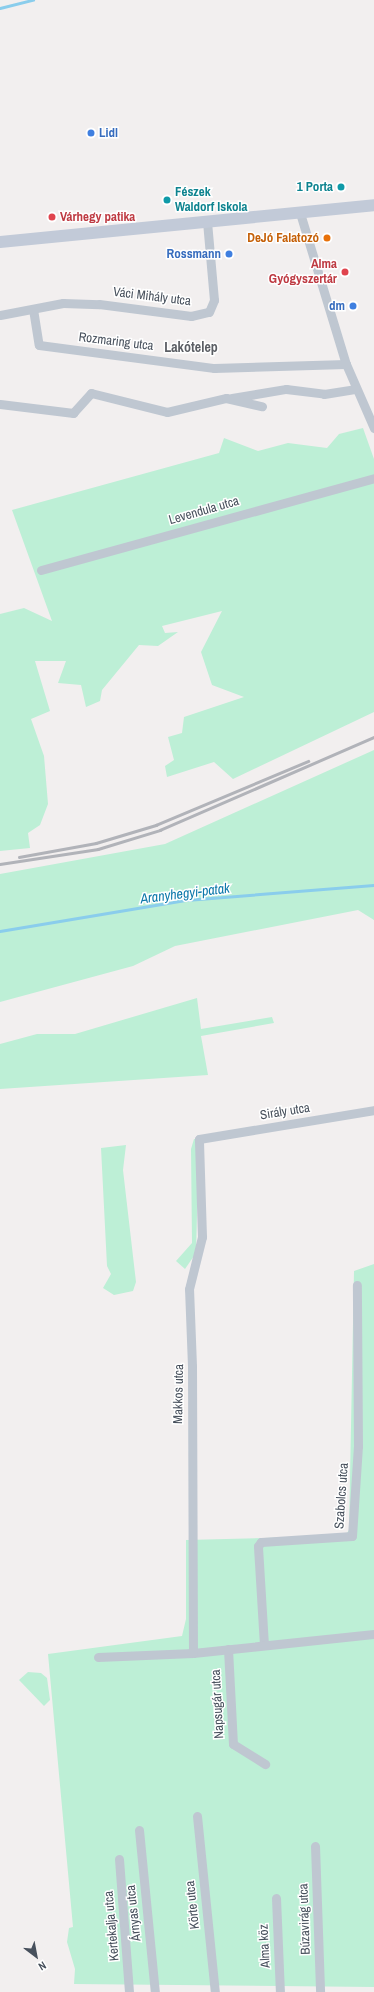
<!DOCTYPE html>
<meta charset="utf-8">
<style>
body{margin:0}
#map{position:relative;width:374px;height:1992px;overflow:hidden;background:#f2efef;font-family:"Archivo Narrow",sans-serif}
div>[style]{position:absolute}
.green>*{inset:0;background:#bdefd6}
.stream>*{height:2.5px;margin:-1.25px;padding:0 1.25px;transform-origin:1.25px;border-radius:1.25px;background:#8acdec}
.minor>*{height:9px;margin:-4.5px;padding:0 4.5px;transform-origin:4.5px;border-radius:4.5px;background:#bfc7d1}
.secondary>*{height:12px;margin:-6px;padding:0 6px;transform-origin:6px;border-radius:6px;background:#c2cad8}
.rail>*{height:2.5px;margin:-1.25px;padding:0 1.25px;transform-origin:1.25px;border-radius:1.25px;background:#b1b3b9}
.dots>*{width:11px;height:11px;translate:-50% -50%;box-sizing:border-box;border:2px solid #fff;border-radius:50%}
span{translate:-50% -50%;white-space:nowrap;text-align:center;line-height:1.15;-webkit-text-stroke:3px #fff;paint-order:stroke}
.shop-label{font-size:13px;color:#366cbe;font-weight:700}
.left{translate:0 -50%;text-align:left}
.right{translate:-100% -50%;text-align:right}
.culture-label{font-size:13px;color:#0d838f;font-weight:700}
.health-label{font-size:13px;color:#be3a42;font-weight:700}
.food-label{font-size:13px;color:#c56008;font-weight:700}
.street-label{font-size:13px;color:#47505c}
.neighbourhood-label{font-size:14px;color:#5b5e64;font-weight:700}
.water-label{font-size:14px;color:#0c78aa;font-style:italic}
.north{position:absolute;left:16px;top:1936px;width:40px;height:40px;-webkit-text-stroke:3px #fff;paint-order:stroke;rotate:148deg;font-size:11px;font-weight:700;line-height:16px;text-align:center;color:#47505c}
.north::after{content:'';display:block;margin:auto;width:14px;height:18px;background:#47505c;clip-path:polygon(50% 0,100% 100%,50% 72%,0 100%)}
</style>
<div id="map">
<div class="green">
<div style="clip-path:polygon(363px 428px,374px 459px,374px 712px,233px 779px,214px 762px,167px 777px,165px 766px,174px 760px,168px 737px,182px 733px,184px 717px,244px 697px,212px 685px,201px 652px,222px 611px,162px 626px,165px 633px,178px 632px,158px 646px,139px 645px,102px 690px,100px 701px,86px 707px,81px 685px,58px 683px,66px 661px,35px 661px,50px 711px,31px 719px,44px 756px,48px 804px,40px 825px,28px 833px,30px 848px,0 851px,0 614px,24px 608px,52px 621px,12px 510px,219px 453px,224px 438px,258px 451px,288px 443px,327px 448px,339px 434px)"></div>
<div style="clip-path:polygon(374px 750px,374px 920px,358px 910px,175px 946px,133px 966px,0 1002px,0 874px,165px 844px)"></div>
<div style="clip-path:polygon(197px 998px,201px 1029px,272px 1017px,274px 1023px,201px 1036px,208px 1075px,0 1089px,0 1044px,37px 1034px,75px 1034px)"></div>
<div style="clip-path:polygon(194px 1139px,199px 1139px,196px 1253px,185px 1269px,176px 1261px,192px 1243px,191px 1149px)"></div>
<div style="clip-path:polygon(126px 1145px,123px 1170px,136px 1282px,133px 1291px,114px 1295px,103px 1288px,111px 1274px,107px 1266px,101px 1148px)"></div>
<div style="clip-path:polygon(374px 1264px,374px 1987px,74px 1984px,75px 1969px,67px 1942px,69px 1928px,73px 1927px,48px 1654px,182px 1636px,186px 1619px,186px 1540px,345px 1536px,349px 1530px,354px 1271px)"></div>
<div style="clip-path:polygon(28px 1672px,41px 1673px,47px 1678px,50px 1700px,44px 1706px,19px 1680px)"></div>
</div>
<div class="stream">
<div style="left:0;top:8px;width:34px;rotate:-14deg"></div>
<div style="left:0;top:931px;width:189px;rotate:-9.5deg"></div>
<div style="left:186px;top:900px;width:189px;rotate:-4.6deg"></div>
</div>
<div class="minor">
<div style="left:300px;top:213px;width:158px;rotate:73.1deg"></div>
<div style="left:346px;top:364px;width:70px;rotate:66.4deg"></div>
<div style="left:33px;top:309px;width:36px;rotate:81deg"></div>
<div style="left:39px;top:345px;width:177px;rotate:7.5deg"></div>
<div style="left:214px;top:368px;width:132px;rotate:-1.7deg"></div>
<div style="left:0;top:315px;width:64px;rotate:-10.8deg"></div>
<div style="left:63px;top:303px;width:36px;rotate:2deg"></div>
<div style="left:99px;top:304px;width:93px;rotate:7.4deg"></div>
<div style="left:191px;top:316px;width:18px;rotate:-13deg"></div>
<div style="left:209px;top:312px;width:13px;rotate:-67deg"></div>
<div style="left:214px;top:300px;width:78px;rotate:-95.1deg"></div>
<div style="left:232px;top:398px;width:55px;rotate:-9.5deg"></div>
<div style="left:286px;top:389px;width:38px;rotate:7deg"></div>
<div style="left:324px;top:394px;width:31px;rotate:-9deg"></div>
<div style="left:0;top:404px;width:74px;rotate:7deg"></div>
<div style="left:73px;top:413px;width:27px;rotate:-48deg"></div>
<div style="left:91px;top:393px;width:78px;rotate:14deg"></div>
<div style="left:167px;top:412px;width:61px;rotate:-13.3deg"></div>
<div style="left:226px;top:398px;width:37px;rotate:13deg"></div>
<div style="left:41px;top:570px;width:345px;rotate:-15.4deg"></div>
<div style="left:264px;top:1645px;width:99px;rotate:-93.5deg"></div>
<div style="left:258px;top:1546px;width:5px;rotate:-53deg"></div>
<div style="left:261px;top:1542px;width:91px;rotate:-3.8deg"></div>
<div style="left:352px;top:1536px;width:90px;rotate:-86.2deg"></div>
<div style="left:358px;top:1446px;width:161px;rotate:-90.4deg"></div>
<div style="left:228px;top:1649px;width:95px;rotate:87deg"></div>
<div style="left:233px;top:1744px;width:38px;rotate:32deg"></div>
<div style="left:193px;top:1653px;width:182px;rotate:-6deg"></div>
<div style="left:98px;top:1657px;width:95px;rotate:-2.4deg"></div>
<div style="left:193px;top:1653px;width:287px;rotate:-90.2deg"></div>
<div style="left:192px;top:1366px;width:77px;rotate:-92.2deg"></div>
<div style="left:189px;top:1289px;width:54px;rotate:-76deg"></div>
<div style="left:202px;top:1237px;width:98px;rotate:-91.8deg"></div>
<div style="left:199px;top:1139px;width:177px;rotate:-9.4deg"></div>
<div style="left:197px;top:1816px;width:177px;rotate:84.2deg"></div>
<div style="left:139px;top:1830px;width:163px;rotate:84.4deg"></div>
<div style="left:315px;top:1846px;width:146px;rotate:88deg"></div>
<div style="left:119px;top:1859px;width:133px;rotate:85.7deg"></div>
<div style="left:276px;top:1898px;width:94px;rotate:87.6deg"></div>
</div>
<div class="secondary">
<div style="left:0;top:242px;width:376px;rotate:-5.6deg"></div>
</div>
<div class="rail">
<div style="left:19px;top:857px;width:78px;rotate:-10.3deg"></div>
<div style="left:96px;top:843px;width:63px;rotate:-16.7deg"></div>
<div style="left:156px;top:825px;width:165px;rotate:-22.8deg"></div>
<div style="left:0;top:864px;width:99px;rotate:-8.7deg"></div>
<div style="left:98px;top:849px;width:65px;rotate:-17deg"></div>
<div style="left:160px;top:830px;width:233px;rotate:-23.5deg"></div>
</div>
<div class="dots">
<div style="left:91px;top:133px;background:#3f7fe0"></div>
<div style="left:341px;top:187px;background:#0f9aa8"></div>
<div style="left:167px;top:200px;background:#0f9aa8"></div>
<div style="left:52px;top:217px;background:#e0444e"></div>
<div style="left:327px;top:238px;background:#e8710a"></div>
<div style="left:229px;top:254px;background:#3f7fe0"></div>
<div style="left:345px;top:272px;background:#e0444e"></div>
<div style="left:353px;top:306px;background:#3f7fe0"></div>
</div>
<div class="shop-label">
<span class="left" style="left:99px;top:133px">Lidl</span>
<span class="right" style="left:221px;top:254px">Rossmann</span>
<span class="right" style="left:345px;top:306px">dm</span>
</div>
<div class="culture-label">
<span class="right" style="left:333px;top:187px">1 Porta</span>
<span class="left" style="left:175px;top:200px">Fészek<br>Waldorf Iskola</span>
</div>
<div class="health-label">
<span class="left" style="left:60px;top:217px">Várhegy patika</span>
<span class="right" style="left:337px;top:272px">Alma<br>Gyógyszertár</span>
</div>
<div class="food-label">
<span class="right" style="left:319px;top:238px">DeJó Falatozó</span>
</div>
<div class="street-label">
<span style="left:152px;top:297px;rotate:7deg">Váci Mihály utca</span>
<span style="left:116px;top:342px;rotate:7deg">Rozmaring utca</span>
<span style="left:204px;top:511px;rotate:-16deg">Levendula utca</span>
<span style="left:285px;top:1112px;rotate:-9deg">Sirály utca</span>
<span style="left:179px;top:1394px;rotate:-89deg">Makkos utca</span>
<span style="left:342px;top:1496px;rotate:-86deg">Szabolcs utca</span>
<span style="left:218px;top:1704px;rotate:-93deg">Napsugár utca</span>
<span style="left:193px;top:1905px;rotate:-96deg">Körte utca</span>
<span style="left:134px;top:1913px;rotate:-96deg">Árnyas utca</span>
<span style="left:305px;top:1919px;rotate:-92deg">Búzavirág utca</span>
<span style="left:112px;top:1926px;rotate:-95deg">Kertekalja utca</span>
<span style="left:265px;top:1946px;rotate:-93deg">Alma köz</span>
</div>
<div class="neighbourhood-label">
<span style="left:191px;top:347px">Lakótelep</span>
</div>
<div class="water-label">
<span style="left:185px;top:893px;rotate:-7deg">Aranyhegyi-patak</span>
</div>
<div class="north">N</div>
</div>
